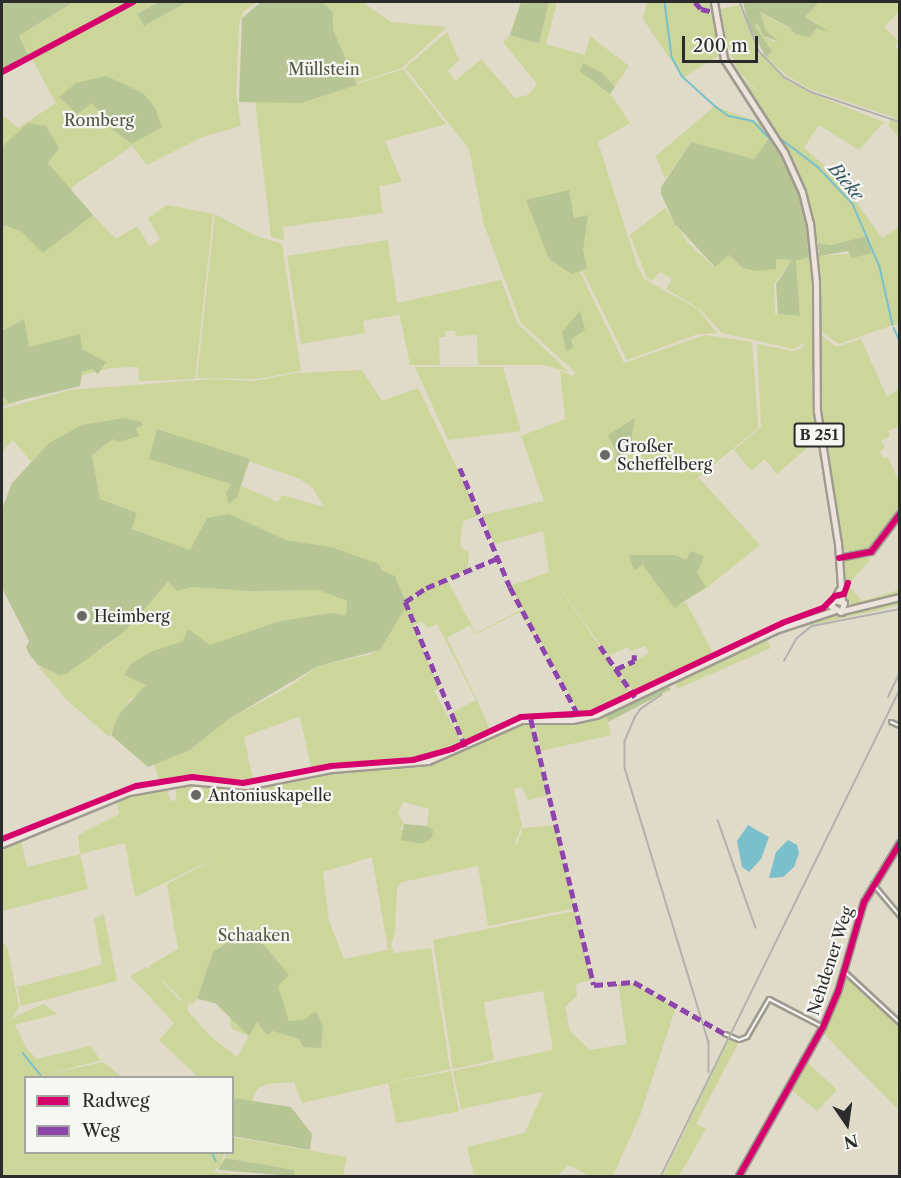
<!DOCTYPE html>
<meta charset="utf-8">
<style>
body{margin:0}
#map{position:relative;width:901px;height:1178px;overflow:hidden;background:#e0dac8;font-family:"Libre Caslon Text",serif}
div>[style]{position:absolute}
.green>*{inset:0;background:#ccd69b;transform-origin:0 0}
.forest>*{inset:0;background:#b6c593}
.water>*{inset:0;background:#7abfcc}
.stream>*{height:1.5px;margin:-0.75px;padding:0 0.75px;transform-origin:0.75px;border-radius:0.75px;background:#7abfcc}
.roads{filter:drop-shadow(2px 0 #9f9b90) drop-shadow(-2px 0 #9f9b90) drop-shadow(0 2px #9f9b90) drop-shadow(0 -2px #9f9b90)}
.minor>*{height:2px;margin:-1px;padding:0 1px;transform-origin:1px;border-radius:1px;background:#faf9f7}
.tertiary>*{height:4px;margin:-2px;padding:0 2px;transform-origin:2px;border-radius:2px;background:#faf9f7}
.primary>*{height:5px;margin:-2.5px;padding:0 2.5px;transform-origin:2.5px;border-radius:2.5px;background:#ece4dc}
.rail>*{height:1.5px;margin:-0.75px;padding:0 0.75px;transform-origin:0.75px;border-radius:0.75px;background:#b2b1ae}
.quiet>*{height:4.5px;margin-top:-2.25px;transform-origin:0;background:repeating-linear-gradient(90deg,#8e44ad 0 9px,transparent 0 13.5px)}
.cycleway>*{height:6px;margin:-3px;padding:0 3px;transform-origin:3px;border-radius:3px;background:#d6006c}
.dots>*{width:16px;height:16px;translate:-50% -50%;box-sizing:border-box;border:3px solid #f6f6f2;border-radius:50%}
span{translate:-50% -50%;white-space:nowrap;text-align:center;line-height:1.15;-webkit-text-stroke:4.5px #f6f6f2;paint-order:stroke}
.shield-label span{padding:2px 4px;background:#f6f6f2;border:2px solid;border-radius:4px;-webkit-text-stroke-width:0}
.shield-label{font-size:15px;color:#2b2b2b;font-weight:700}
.park-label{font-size:16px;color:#4f553e}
.poi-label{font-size:16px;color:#2b2b2b}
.left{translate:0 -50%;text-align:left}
.street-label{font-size:16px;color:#2b2b2b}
.water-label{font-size:18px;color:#375b64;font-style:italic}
.frame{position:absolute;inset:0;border:3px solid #2b2b2b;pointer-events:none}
.legend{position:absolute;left:24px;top:1076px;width:210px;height:78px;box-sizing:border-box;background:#f6f6f2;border:2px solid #a5a5a2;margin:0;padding:8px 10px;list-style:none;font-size:18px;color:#2b2b2b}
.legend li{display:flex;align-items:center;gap:12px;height:30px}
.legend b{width:30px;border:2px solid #a5a5a2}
.north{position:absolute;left:817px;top:1094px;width:60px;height:60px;-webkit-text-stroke:4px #f6f6f2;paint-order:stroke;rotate:167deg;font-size:16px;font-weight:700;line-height:24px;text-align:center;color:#2b2b2b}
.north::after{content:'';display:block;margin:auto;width:21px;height:27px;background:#2b2b2b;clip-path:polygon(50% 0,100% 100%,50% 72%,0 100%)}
.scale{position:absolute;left:682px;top:36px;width:76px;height:27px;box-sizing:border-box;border:3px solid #2b2b2b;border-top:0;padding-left:8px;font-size:18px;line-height:21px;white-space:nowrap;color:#2b2b2b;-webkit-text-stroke:4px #f6f6f2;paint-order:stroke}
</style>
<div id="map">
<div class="green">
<div style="clip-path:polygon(73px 2px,128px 2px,29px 57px,19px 36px)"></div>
<div style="clip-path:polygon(134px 2px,159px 2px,138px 13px,144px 26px,187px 2px,257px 2px,243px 12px,239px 25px,236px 92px,241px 126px,205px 136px,147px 165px,132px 146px,72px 187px,43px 253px,93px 215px,116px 239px,137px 226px,150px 247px,160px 239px,148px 218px,167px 205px,213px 214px,195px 379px,139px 381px,138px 367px,110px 368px,77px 377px,79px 386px,51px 390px,2px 407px,2px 334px,24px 319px,2px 331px,2px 230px,5px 225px,2px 224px,2px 115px,18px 128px,56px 103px,32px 59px)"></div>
<div style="clip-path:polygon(323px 2px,362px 2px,391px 22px,447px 27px,402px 68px,356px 83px,333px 29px,333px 12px)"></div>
<div style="clip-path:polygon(549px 2px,557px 2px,546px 44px,585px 55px,590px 36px,629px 66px,610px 93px,630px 123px,598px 142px,637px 265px,644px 279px,698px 309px,717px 333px,698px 334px,627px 360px,583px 272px,580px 272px,624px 363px,705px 335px,752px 342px,758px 422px,758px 428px,695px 480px,700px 479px,760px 545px,705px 589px,673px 607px,686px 602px,713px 653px,634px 693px,618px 670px,649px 653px,645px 646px,631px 651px,628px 647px,608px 656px,549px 572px,632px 694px,580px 714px,510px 586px,549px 572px,543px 531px,495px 544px,482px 515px,544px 501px,521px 436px,565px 419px,560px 371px,573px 376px,575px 372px,521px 323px,484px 225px,469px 149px,405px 68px,447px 32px,459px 60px,448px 71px,455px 81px,481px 59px,515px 98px,528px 95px,537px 84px,503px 42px,510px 35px,539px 44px)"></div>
<div style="clip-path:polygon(647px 2px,712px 2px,721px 54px,683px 78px,643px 19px)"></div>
<div style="clip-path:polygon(819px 2px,899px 2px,899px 12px,884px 27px,898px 41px,895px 46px,899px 51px,899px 137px,888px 125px,893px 117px,812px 90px,786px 75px,766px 57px,771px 51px,754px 25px,758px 22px,763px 36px,777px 43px,766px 31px,759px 12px,803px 35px,818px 23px,805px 17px)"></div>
<div style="clip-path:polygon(739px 5px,758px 51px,783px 78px,813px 94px,884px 122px,859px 150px,819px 125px,804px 148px,838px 177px,882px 238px,899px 227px,899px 323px,839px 344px,820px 331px,818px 256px,872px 252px,867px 236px,831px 245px,818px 243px,797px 171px,734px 71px,761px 95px,738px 71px,726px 41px,721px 9px)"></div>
<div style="clip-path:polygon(403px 69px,446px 124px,385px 141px,402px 182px,379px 186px,383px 213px,283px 227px,284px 240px,271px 237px,255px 100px,305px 101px)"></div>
<div style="clip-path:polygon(715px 106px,760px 123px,771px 135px,754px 159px,691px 142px,665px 179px,656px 156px)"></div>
<div style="clip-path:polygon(665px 208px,688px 243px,714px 267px,729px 255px,743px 268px,776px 259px,792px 260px,774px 284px,775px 314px,800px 315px,796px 260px,813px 244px,817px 424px,814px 354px,811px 378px,816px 440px,777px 474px,765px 459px,751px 471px,734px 450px,761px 427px,757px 344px,793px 351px,801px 349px,806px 342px,793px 349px,722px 333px,700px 309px,666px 289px,672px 279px,660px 272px,651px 281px,647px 278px,630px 235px)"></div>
<div style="clip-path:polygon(215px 214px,254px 235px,282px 244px,301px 371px,257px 379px,197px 378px)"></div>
<div style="clip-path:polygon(388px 240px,397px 303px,501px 280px,518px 324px,569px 372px,544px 365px,478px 365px,477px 335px,456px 336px,455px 331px,445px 331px,445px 337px,439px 337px,440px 365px,410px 365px,398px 307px,399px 315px,363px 321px,365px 333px,301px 344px,287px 256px)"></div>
<div style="clip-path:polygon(820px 334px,836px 347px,861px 339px,887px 397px,899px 389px,899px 426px,888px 431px,890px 436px,881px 441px,885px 448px,880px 451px,883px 458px,888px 457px,899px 482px,899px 507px,865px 553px,841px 551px,819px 420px)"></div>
<div style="clip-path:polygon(415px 367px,503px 367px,521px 431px,448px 440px)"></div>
<div style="clip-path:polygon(evenodd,362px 370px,382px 401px,418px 388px,480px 515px,463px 521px,460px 547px,469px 552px,468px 569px,405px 600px,395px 576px,331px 547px,286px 540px,207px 518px,190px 550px,132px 529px,137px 513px,100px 499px,92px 455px,113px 439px,138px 436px,136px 427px,49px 443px,31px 462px,13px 440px,2px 452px,2px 409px,69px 390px,213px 379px,254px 381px,296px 373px,362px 370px,158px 429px,300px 479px,313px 488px,324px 507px,282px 495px,278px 502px,241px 486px,229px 504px,231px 484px,158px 429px)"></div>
<div style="clip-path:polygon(862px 557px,871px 559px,848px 585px,862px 601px,899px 590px,899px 595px,856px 607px,846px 602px,842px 562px)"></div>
<div style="clip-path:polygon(447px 580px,476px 633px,521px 610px,577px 714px,520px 612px,476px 634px,470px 625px,447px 638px,477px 700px,490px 730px,464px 742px,451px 713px,476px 700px,437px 624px,427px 628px,422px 621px,413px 626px,440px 688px,434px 691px,462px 743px,413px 759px,311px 768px,300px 716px,244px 737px,253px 780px,192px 776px,159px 781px,154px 764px,190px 750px,229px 719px,289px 687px,318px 666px,372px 654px,407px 601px)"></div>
<div style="clip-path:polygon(168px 582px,177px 591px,191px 587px,249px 591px,318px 590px,347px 601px,346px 615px,331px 613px,280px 621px,229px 642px,210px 646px,184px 641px,150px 652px,131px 664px,146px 685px,143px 692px,130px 699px,109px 737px,68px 701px,38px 666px,59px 675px,106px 646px,124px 632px)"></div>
<div style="clip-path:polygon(899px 599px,899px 605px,871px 612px,802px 627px,800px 622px,830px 612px,839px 614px)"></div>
<div style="clip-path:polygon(766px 636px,771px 648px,677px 689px,674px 678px)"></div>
<div style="clip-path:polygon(606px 714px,611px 735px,541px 751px,535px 720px,584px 721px)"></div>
<div style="clip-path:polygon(evenodd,531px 720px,548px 796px,528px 800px,522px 787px,514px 789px,522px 826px,515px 843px,516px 847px,523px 828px,555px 825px,575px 908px,488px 926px,478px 866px,402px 882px,397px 888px,395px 932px,391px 945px,394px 953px,431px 948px,450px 1069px,302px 1103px,294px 1082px,267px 1084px,257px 1089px,251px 1103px,233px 1098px,232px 1078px,198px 1077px,159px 1040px,174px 1023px,130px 976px,146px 967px,152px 969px,178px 999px,189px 1004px,187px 1010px,210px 1036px,237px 1057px,249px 1036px,232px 1029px,228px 1013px,217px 1004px,198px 998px,193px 1004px,183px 1001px,149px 966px,178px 949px,167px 884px,223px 855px,135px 897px,125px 843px,80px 854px,88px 889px,2px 911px,2px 846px,21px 839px,27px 867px,80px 854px,78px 835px,119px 814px,116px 797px,167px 787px,170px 801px,176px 800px,176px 785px,184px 783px,248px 787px,331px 771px,426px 763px,531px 720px,403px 802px,429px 809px,427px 826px,433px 830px,400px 830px,404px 824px,398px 813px,403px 802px,531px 720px,372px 857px,388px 950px,344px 959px,329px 921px,323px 872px,372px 857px)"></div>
<div style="clip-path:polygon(575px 911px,591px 980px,576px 984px,577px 996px,565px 1007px,570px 1031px,590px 1050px,627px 1044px,618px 984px,633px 983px,676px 1007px,641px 1113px,613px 1176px,590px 1176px,568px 1165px,557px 1176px,474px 1176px,467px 1147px,525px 1133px,543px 1092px,461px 1109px,453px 1071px,553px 1050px,543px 991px,484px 1002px,494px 1060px,453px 1069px,433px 940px)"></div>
<div style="clip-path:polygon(104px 914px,117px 981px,21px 1006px,17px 987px,102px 965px,94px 919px)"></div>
<div style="clip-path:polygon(2px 940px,8px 949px,19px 1007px,12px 1018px,44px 1004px,57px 1014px,15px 1025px,27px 1049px,37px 1059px,90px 1046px,101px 1060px,49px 1074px,103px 1062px,122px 1077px,26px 1078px,26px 1152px,224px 1153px,221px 1165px,213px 1172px,256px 1176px,2px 1176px)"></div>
<div style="clip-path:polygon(846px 974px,899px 1025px,897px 1108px,823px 1033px)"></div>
<div style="clip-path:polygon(729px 1039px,739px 1042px,696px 1124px,706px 1129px,679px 1176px,663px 1176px)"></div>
<div style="clip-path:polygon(808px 1063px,837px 1090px,817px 1111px,791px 1090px)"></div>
<div style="left:451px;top:1071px;width:41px;height:64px;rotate:79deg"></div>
<div style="clip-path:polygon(233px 1137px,347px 1157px,343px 1176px,294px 1176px,293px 1170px,225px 1158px,226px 1153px,232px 1152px)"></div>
</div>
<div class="forest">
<div style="clip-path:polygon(2px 2px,73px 2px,19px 36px,29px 57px,2px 69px)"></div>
<div style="clip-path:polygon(159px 2px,187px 2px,144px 26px,137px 14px)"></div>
<div style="clip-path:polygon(261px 2px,323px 2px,333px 12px,333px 29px,357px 85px,301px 103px,239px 102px,242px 18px)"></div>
<div style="clip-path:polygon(521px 2px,549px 2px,539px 44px,510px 35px)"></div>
<div style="clip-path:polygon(743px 2px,819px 2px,805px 17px,830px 32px,816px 28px,810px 37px,795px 34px,789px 27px,760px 12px,766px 31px,778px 41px,763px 36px,758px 23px,754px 25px,772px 51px,766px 57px,749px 27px)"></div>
<div style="clip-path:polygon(583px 63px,602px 73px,615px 87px,610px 94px,580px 71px)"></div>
<div style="clip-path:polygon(106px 76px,143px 93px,155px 108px,162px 127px,132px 144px,115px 131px,92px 103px,77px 114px,59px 97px,76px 83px)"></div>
<div style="clip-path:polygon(28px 123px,46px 126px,59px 148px,48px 163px,93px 215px,43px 253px,22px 232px,5px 225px,2px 230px,2px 147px)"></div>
<div style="clip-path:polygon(771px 135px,798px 187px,810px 244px,809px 257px,796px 261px,800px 316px,778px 314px,776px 284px,792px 260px,776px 259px,776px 269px,757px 271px,743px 268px,729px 255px,715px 267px,675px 224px,661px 194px,661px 187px,691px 142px,754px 159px)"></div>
<div style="clip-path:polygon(569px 190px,574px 218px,588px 215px,583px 250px,587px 268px,572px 274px,549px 259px,526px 200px)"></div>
<div style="clip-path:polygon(867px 236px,872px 253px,852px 258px,848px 251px,819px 256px,818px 243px,831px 245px)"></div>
<div style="clip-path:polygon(580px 311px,585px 330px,571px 339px,573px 348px,566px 351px,562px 332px)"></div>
<div style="clip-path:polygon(24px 319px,29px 347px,80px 334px,82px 349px,106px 362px,98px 374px,92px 369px,82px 372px,80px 386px,9px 403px,2px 395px,2px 331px)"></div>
<div style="clip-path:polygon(125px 418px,141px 422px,143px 425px,136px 428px,139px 436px,118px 442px,113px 439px,92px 455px,100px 499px,137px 513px,132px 529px,190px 550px,207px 518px,229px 514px,286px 540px,331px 547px,379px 564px,381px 570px,395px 576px,407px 605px,380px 650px,318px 666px,229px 719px,190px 750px,148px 767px,111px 735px,119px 714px,146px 685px,124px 675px,131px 664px,150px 652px,183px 641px,188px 629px,210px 645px,280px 621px,331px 613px,346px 615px,347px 601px,318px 590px,249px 591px,191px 587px,177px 591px,168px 582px,124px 632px,66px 674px,59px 675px,38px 665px,29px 654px,26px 647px,29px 641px,2px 588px,2px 509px,12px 483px,49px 443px,82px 425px)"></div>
<div style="clip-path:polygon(635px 418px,630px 448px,618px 465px,614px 461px,617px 454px,608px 435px)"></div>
<div style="clip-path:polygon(157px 429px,250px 459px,237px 497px,229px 504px,226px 493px,231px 484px,149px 459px)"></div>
<div style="clip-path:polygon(691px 551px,704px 556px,697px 573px,706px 587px,674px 608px,643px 565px,634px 570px,629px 555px,675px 555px,686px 560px)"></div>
<div style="clip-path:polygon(663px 685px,671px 689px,608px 722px,606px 714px)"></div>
<div style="clip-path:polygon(404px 824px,427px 826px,433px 830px,432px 838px,422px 844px,401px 840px)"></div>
<div style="clip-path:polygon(246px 931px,264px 945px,289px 975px,278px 986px,289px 1021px,304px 1020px,316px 1011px,323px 1027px,321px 1048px,303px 1047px,299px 1039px,273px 1031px,267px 1035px,257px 1022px,249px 1036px,215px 1003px,197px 999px,213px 952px)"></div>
<div style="clip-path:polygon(233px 1098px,291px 1107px,312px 1134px,310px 1150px,233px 1136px)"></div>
<div style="clip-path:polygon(225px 1158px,294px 1170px,294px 1176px,218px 1170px)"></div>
</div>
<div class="water">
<div style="clip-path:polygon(748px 825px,769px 837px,761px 859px,749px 872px,742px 867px,737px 841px)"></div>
<div style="clip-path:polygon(788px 840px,797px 845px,799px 853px,794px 867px,783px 877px,769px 878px,776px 852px)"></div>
</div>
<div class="stream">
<div style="left:665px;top:2px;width:55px;rotate:82.7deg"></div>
<div style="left:672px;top:57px;width:21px;rotate:62deg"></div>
<div style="left:682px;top:76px;width:45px;rotate:42.3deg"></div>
<div style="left:715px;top:106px;width:17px;rotate:36deg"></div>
<div style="left:729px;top:116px;width:25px;rotate:12deg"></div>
<div style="left:753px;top:121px;width:29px;rotate:46deg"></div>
<div style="left:780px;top:138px;width:48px;rotate:37.3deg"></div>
<div style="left:818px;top:167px;width:51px;rotate:46.6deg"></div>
<div style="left:853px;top:204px;width:69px;rotate:66.8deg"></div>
<div style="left:880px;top:267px;width:59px;rotate:77.4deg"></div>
<div style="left:894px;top:328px;width:14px;rotate:65deg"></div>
<div style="left:23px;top:1053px;width:28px;rotate:51deg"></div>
<div style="left:43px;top:1077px;width:1px;rotate:90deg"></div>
<div style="left:212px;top:1152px;width:10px;rotate:66deg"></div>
</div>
<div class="roads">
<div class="minor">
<div style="left:891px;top:722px;width:10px;rotate:24deg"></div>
<div style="left:873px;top:884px;width:42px;rotate:49.8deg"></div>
<div style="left:845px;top:972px;width:75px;rotate:42.8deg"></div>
<div style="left:725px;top:1034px;width:15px;rotate:23deg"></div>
<div style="left:739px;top:1040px;width:9px;rotate:-21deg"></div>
<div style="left:747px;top:1037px;width:44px;rotate:-59.9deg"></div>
<div style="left:769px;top:999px;width:61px;rotate:27.4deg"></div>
</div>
<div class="tertiary">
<div style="left:839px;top:558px;width:33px;rotate:-11deg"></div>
<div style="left:871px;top:552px;width:48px;rotate:-52.7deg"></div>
<div style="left:739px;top:1176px;width:171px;rotate:-60.6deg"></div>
<div style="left:823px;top:1027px;width:38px;rotate:-67deg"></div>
<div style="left:838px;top:992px;width:94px;rotate:-73.9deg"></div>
<div style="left:864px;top:902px;width:69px;rotate:-58.6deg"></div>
</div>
<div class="primary">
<div style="left:714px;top:2px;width:58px;rotate:80deg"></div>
<div style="left:724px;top:59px;width:111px;rotate:57.2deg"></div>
<div style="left:784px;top:152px;width:44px;rotate:65.8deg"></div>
<div style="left:802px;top:192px;width:32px;rotate:76deg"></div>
<div style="left:810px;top:223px;width:59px;rotate:84.2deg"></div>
<div style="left:816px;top:282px;width:129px;rotate:89.6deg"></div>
<div style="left:817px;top:411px;width:134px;rotate:81deg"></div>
<div style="left:838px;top:543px;width:58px;rotate:86.1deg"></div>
<div style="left:835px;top:600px;width:9px;rotate:18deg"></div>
<div style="left:844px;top:603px;width:9px;rotate:108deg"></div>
<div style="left:841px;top:612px;width:12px;rotate:-149deg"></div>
<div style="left:831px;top:606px;width:18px;rotate:-63deg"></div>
<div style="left:842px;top:611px;width:60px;rotate:-13.6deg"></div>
<div style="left:2px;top:844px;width:137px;rotate:-22.3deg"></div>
<div style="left:129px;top:792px;width:62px;rotate:-10.2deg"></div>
<div style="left:190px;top:781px;width:56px;rotate:5.1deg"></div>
<div style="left:246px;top:786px;width:88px;rotate:-11.2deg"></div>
<div style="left:332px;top:769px;width:96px;rotate:-4.8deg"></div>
<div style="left:428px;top:761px;width:102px;rotate:-23.8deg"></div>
<div style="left:521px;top:720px;width:51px"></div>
<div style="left:572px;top:720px;width:25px;rotate:-12deg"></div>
<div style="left:596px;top:715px;width:201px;rotate:-25.3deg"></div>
<div style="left:778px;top:629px;width:58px;rotate:-18.1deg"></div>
</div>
</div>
<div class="rail">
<div style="left:740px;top:2px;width:53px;rotate:68.8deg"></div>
<div style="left:759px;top:51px;width:36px;rotate:46deg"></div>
<div style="left:784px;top:77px;width:31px;rotate:29deg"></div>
<div style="left:811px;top:92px;width:94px;rotate:18.6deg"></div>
<div style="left:784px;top:661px;width:26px;rotate:-61deg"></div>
<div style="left:797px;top:638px;width:19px;rotate:-39deg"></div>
<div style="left:812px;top:626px;width:90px;rotate:-10.9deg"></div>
<div style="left:662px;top:695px;width:25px;rotate:146deg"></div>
<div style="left:641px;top:709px;width:11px;rotate:124deg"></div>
<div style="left:635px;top:718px;width:26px;rotate:113deg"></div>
<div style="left:625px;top:742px;width:26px;rotate:90deg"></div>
<div style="left:625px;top:768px;width:287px;rotate:73deg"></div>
<div style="left:709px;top:1042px;width:30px;rotate:90deg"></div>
<div style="left:888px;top:697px;width:28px;rotate:-64deg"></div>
<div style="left:718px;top:820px;width:114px;rotate:70.6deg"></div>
<div style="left:661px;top:1176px;width:542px;rotate:-63.86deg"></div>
</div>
<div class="quiet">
<div style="left:695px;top:2px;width:9px;rotate:49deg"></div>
<div style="left:701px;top:9px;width:13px;rotate:13deg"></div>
<div style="left:460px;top:468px;width:129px;rotate:67.2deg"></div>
<div style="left:510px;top:587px;width:146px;rotate:61.9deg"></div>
<div style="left:600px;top:646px;width:62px;rotate:55.5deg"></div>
<div style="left:616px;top:669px;width:20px;rotate:-24deg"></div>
<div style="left:634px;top:661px;width:6px;rotate:-90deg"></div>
<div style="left:531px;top:719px;width:273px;rotate:76.7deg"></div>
<div style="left:594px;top:985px;width:40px;rotate:-4.3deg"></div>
<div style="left:634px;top:982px;width:105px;rotate:29.7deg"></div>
<div style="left:465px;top:747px;width:157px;rotate:-112.5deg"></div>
<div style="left:405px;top:602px;width:25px;rotate:-34deg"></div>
<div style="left:426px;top:588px;width:78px;rotate:-22.6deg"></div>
</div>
<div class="cycleway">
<div style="left:2px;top:72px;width:149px;rotate:-28.1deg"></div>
<div style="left:839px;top:558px;width:33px;rotate:-11deg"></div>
<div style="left:871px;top:552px;width:48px;rotate:-52.7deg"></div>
<div style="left:2px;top:839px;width:144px;rotate:-21.6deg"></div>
<div style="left:136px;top:786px;width:57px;rotate:-9.1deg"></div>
<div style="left:192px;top:777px;width:51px;rotate:6.7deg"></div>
<div style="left:243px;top:783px;width:90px;rotate:-10.9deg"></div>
<div style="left:331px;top:766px;width:82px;rotate:-4.2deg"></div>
<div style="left:413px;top:760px;width:41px;rotate:-15.8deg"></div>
<div style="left:452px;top:749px;width:76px;rotate:-24.9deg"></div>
<div style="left:521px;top:717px;width:70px;rotate:-3.3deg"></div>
<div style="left:591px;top:713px;width:211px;rotate:-25.2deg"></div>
<div style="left:782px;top:623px;width:44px;rotate:-20.1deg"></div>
<div style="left:823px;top:608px;width:17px;rotate:-45deg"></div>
<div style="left:835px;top:596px;width:9px;rotate:-13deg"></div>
<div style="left:844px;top:594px;width:12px;rotate:-70deg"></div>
<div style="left:739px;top:1176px;width:171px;rotate:-60.6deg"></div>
<div style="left:823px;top:1027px;width:38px;rotate:-67deg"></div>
<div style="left:838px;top:992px;width:94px;rotate:-73.9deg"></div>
<div style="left:864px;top:902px;width:69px;rotate:-58.6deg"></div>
</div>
<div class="dots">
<div style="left:605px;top:455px;background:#6a6862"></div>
<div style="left:82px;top:616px;background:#6a6862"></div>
<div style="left:196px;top:795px;background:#6a6862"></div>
</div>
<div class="shield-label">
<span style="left:819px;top:435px">B 251</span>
</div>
<div class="park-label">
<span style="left:324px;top:69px">Müllstein</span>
<span style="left:99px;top:120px">Romberg</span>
<span style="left:254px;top:935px">Schaaken</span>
</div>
<div class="poi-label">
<span class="left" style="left:617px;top:455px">Großer<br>Scheffelberg</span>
<span class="left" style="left:94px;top:616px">Heimberg</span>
<span class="left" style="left:208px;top:795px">Antoniuskapelle</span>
</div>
<div class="street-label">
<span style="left:830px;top:961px;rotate:-72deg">Nehdener Weg</span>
</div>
<div class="water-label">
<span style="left:846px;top:182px;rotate:50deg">Bieke</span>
</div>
<div class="frame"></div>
<ul class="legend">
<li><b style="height:8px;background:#d6006c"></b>Radweg</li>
<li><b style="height:8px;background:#8e44ad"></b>Weg</li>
</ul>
<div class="north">N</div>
<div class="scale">200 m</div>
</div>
